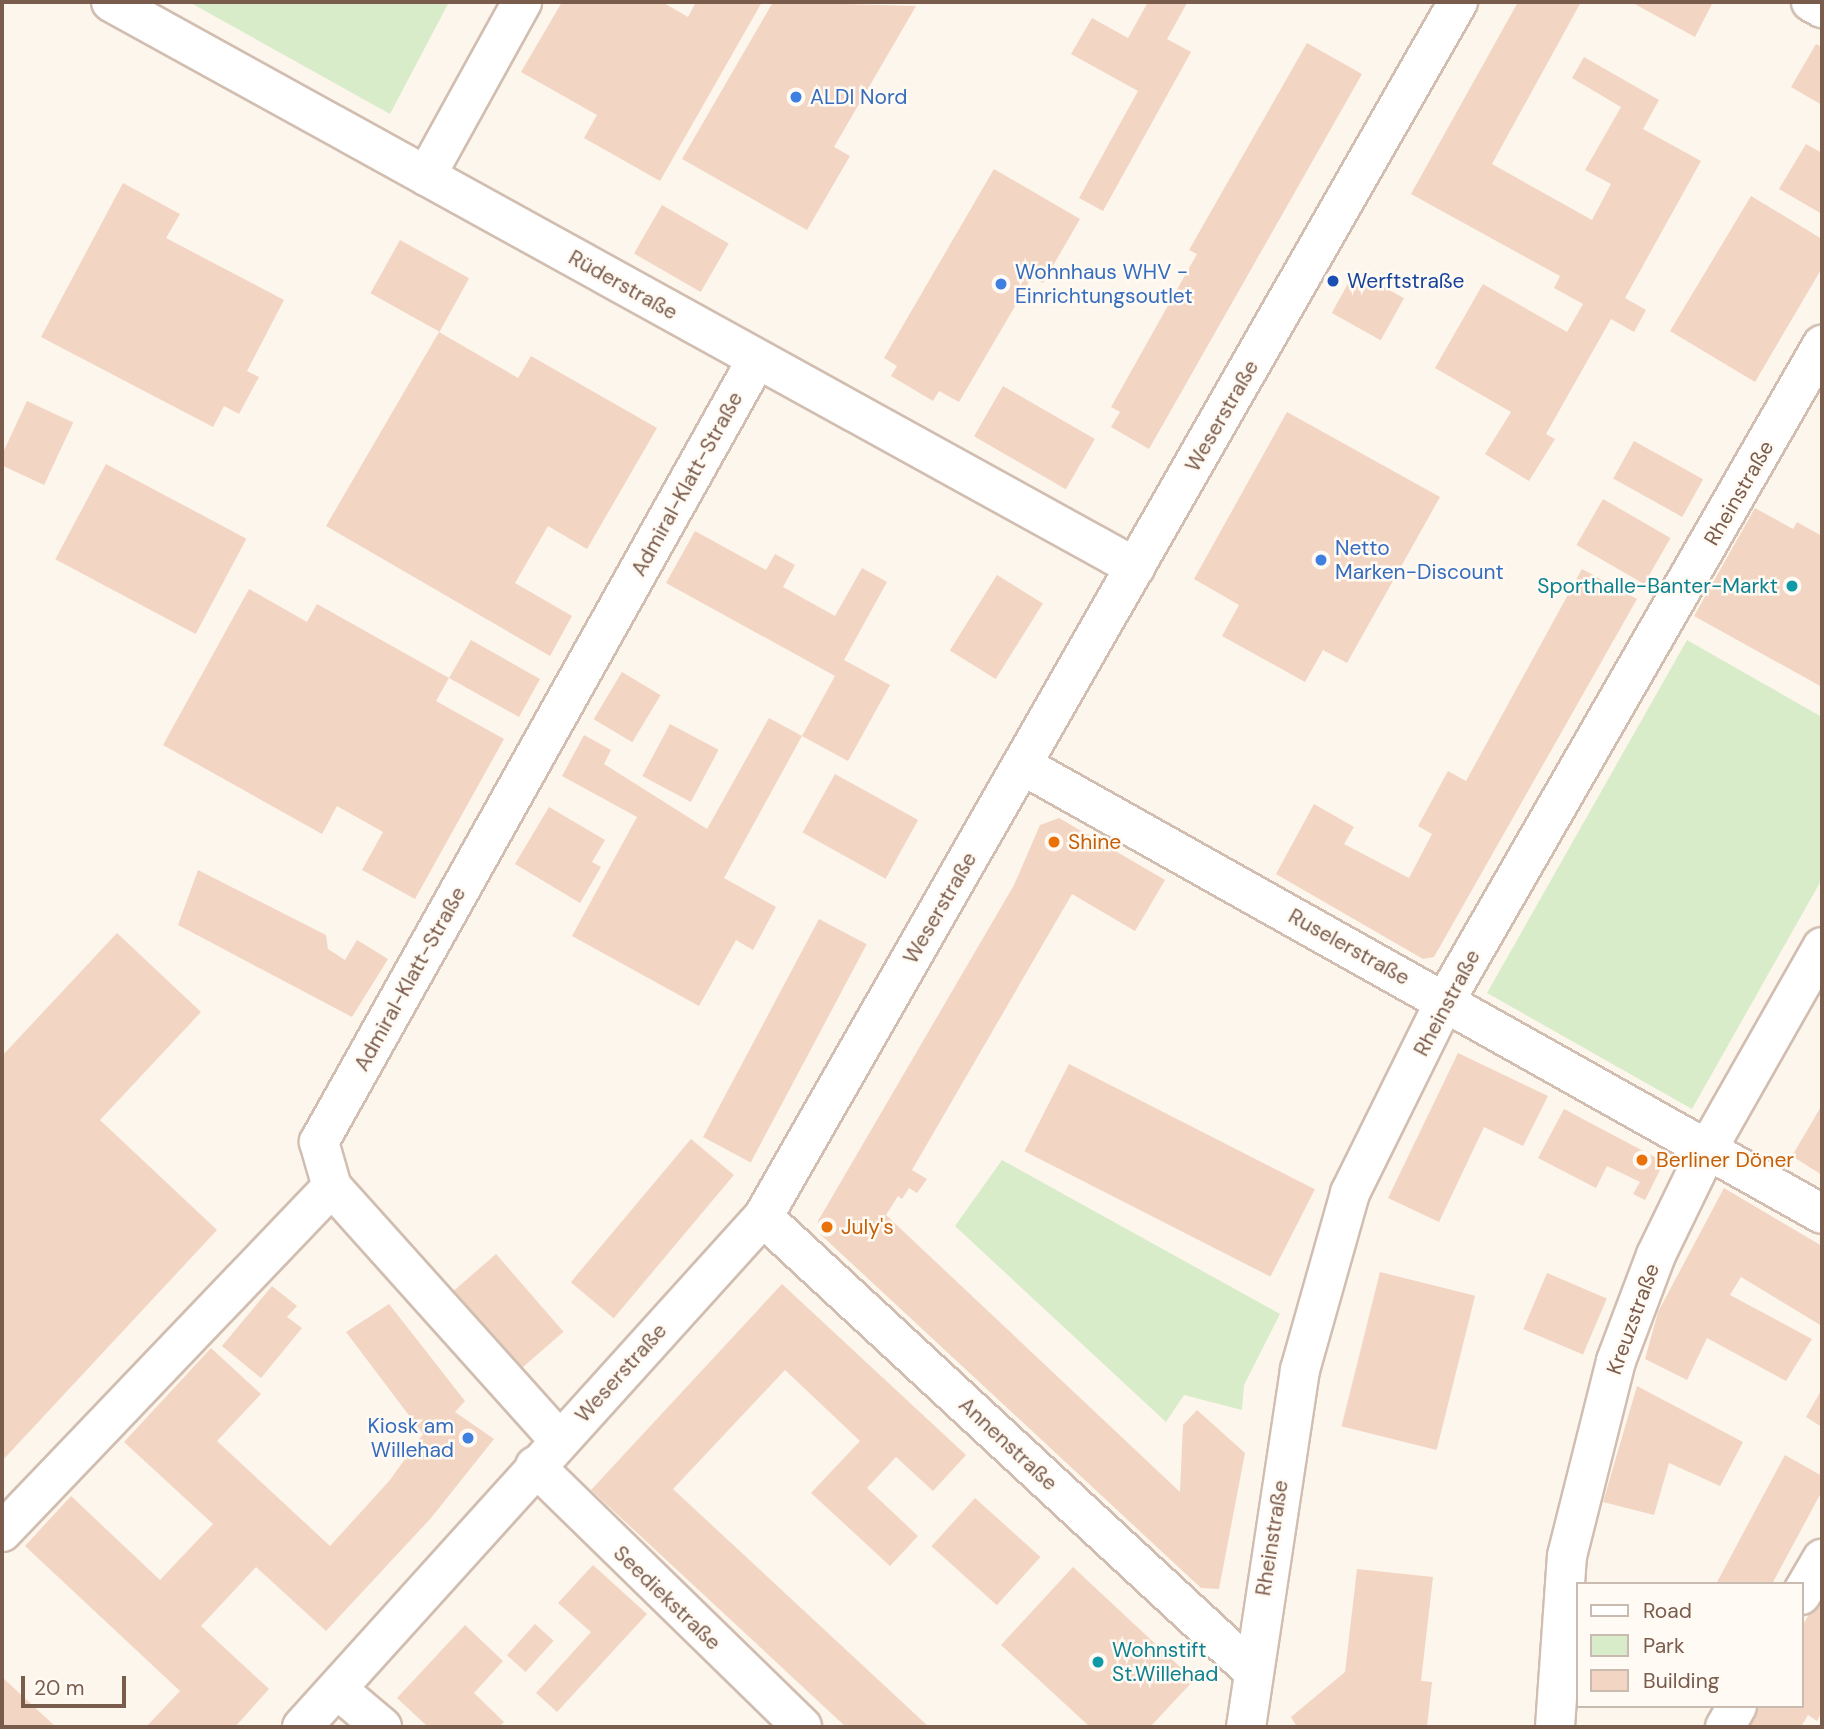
<!DOCTYPE html>
<meta charset="utf-8">
<style>
body{margin:0}
#map{position:relative;width:1824px;height:1729px;overflow:hidden;background:#fdf6ec;font-family:"DM Sans",sans-serif}
div>[style]{position:absolute}
.green>*{inset:0;background:#d8ecc9}
.building>*{inset:0;background:#f3d5c3;transform-origin:0 0}
.roads{filter:drop-shadow(2px 0 #d1beb0) drop-shadow(-2px 0 #d1beb0) drop-shadow(0 2px #d1beb0) drop-shadow(0 -2px #d1beb0)}
.minor>*{height:38px;margin:-19px;padding:0 19px;transform-origin:19px;border-radius:19px;background:#fff}
.tertiary>*{height:38px;margin:-19px;padding:0 19px;transform-origin:19px;border-radius:19px;background:#fff}
.dots>*{width:19px;height:19px;translate:-50% -50%;box-sizing:border-box;border:4px solid #fffaf3;border-radius:50%}
span{translate:-50% -50%;white-space:nowrap;text-align:center;line-height:1.15;-webkit-text-stroke:5px #fffaf3;paint-order:stroke}
.shop-label{font-size:21px;color:#366cbe}
.left{translate:0 -50%;text-align:left}
.right{translate:-100% -50%;text-align:right}
.transit-label{font-size:21px;color:#164399}
.street-label{font-size:21px;color:#7a5c4d}
.culture-label{font-size:21px;color:#0d838f}
.food-label{font-size:21px;color:#c56008}
.frame{position:absolute;inset:0;border:4px solid #7a5c4d;pointer-events:none}
.legend{position:absolute;left:1576px;top:1582px;width:228px;height:126px;box-sizing:border-box;background:#fffaf3;border:2px solid #cabbb1;margin:0;padding:9px 12px;list-style:none;font-size:21px;color:#7a5c4d}
.legend li{display:flex;align-items:center;gap:14px;height:35px}
.legend b{width:35px;border:2px solid #cabbb1}
.scale{position:absolute;left:21px;top:1676px;width:105px;height:32px;box-sizing:border-box;border:4px solid #7a5c4d;border-top:0;padding-left:9px;font-size:21px;line-height:24px;white-space:nowrap;color:#7a5c4d;-webkit-text-stroke:5px #fffaf3;paint-order:stroke}
</style>
<div id="map">
<div class="green">
<div style="clip-path:polygon(189px 2px,449px 2px,390px 114px)"></div>
<div style="clip-path:polygon(1687px 640px,1822px 717px,1822px 879px,1692px 1109px,1487px 993px)"></div>
<div style="clip-path:polygon(1002px 1160px,1280px 1314px,1244px 1385px,1242px 1410px,1184px 1395px,1166px 1422px,955px 1226px)"></div>
</div>
<div class="building">
<div style="clip-path:polygon(562px 2px,662px 2px,688px 17px,696px 2px,762px 2px,660px 181px,584px 138px,597px 115px,521px 72px)"></div>
<div style="clip-path:polygon(773px 2px,916px 6px,834px 147px,850px 156px,807px 230px,682px 159px)"></div>
<div style="clip-path:polygon(1148px 2px,1187px 3px,1167px 39px,1191px 52px,1103px 211px,1079px 198px,1138px 91px,1071px 54px,1092px 18px,1128px 38px)"></div>
<div style="clip-path:polygon(1518px 2px,1581px 2px,1492px 164px,1592px 220px,1611px 184px,1585px 170px,1621px 107px,1572px 78px,1584px 57px,1659px 100px,1643px 129px,1701px 161px,1625px 298px,1646px 310px,1634px 332px,1611px 319px,1546px 434px,1555px 439px,1529px 481px,1485px 454px,1511px 412px,1435px 368px,1483px 284px,1567px 332px,1583px 304px,1554px 288px,1560px 276px,1411px 194px)"></div>
<div style="clip-path:polygon(1631px 2px,1713px 2px,1695px 37px)"></div>
<div style="clip-path:polygon(1307px 43px,1362px 74px,1149px 449px,1111px 427px,1120px 412px,1111px 407px,1197px 254px,1189px 250px)"></div>
<div style="clip-path:polygon(1816px 44px,1822px 47px,1822px 105px,1791px 87px)"></div>
<div style="clip-path:polygon(1806px 144px,1822px 153px,1822px 214px,1779px 189px)"></div>
<div style="clip-path:polygon(994px 169px,1080px 219px,1043px 283px,1032px 277px,959px 402px,939px 391px,933px 401px,891px 376px,897px 366px,884px 358px)"></div>
<div style="clip-path:polygon(123px 183px,180px 214px,166px 238px,284px 300px,247px 371px,259px 377px,239px 414px,224px 406px,213px 427px,41px 337px)"></div>
<div style="clip-path:polygon(1751px 196px,1822px 239px,1822px 268px,1755px 382px,1670px 331px)"></div>
<div style="left:662px;top:205px;width:77px;height:56px;rotate:30deg"></div>
<div style="left:400px;top:240px;width:79px;height:61px;rotate:29deg"></div>
<div style="left:1355px;top:271px;width:56px;height:48px;rotate:29deg"></div>
<div style="clip-path:polygon(439px 332px,518px 378px,531px 356px,657px 428px,587px 549px,548px 526px,515px 583px,572px 616px,550px 656px,326px 526px)"></div>
<div style="left:1003px;top:386px;width:106px;height:58px;rotate:30deg"></div>
<div style="left:27px;top:401px;width:51px;height:69px;rotate:25deg"></div>
<div style="clip-path:polygon(1287px 412px,1440px 497px,1347px 663px,1323px 650px,1305px 682px,1222px 636px,1239px 605px,1194px 579px)"></div>
<div style="left:1634px;top:441px;width:79px;height:43px;rotate:29deg"></div>
<div style="left:106px;top:464px;width:159px;height:108px;rotate:28deg"></div>
<div style="left:1603px;top:499px;width:78px;height:53px;rotate:30deg"></div>
<div style="clip-path:polygon(1755px 508px,1793px 529px,1797px 522px,1822px 536px,1822px 687px,1694px 616px)"></div>
<div style="clip-path:polygon(695px 531px,766px 570px,775px 554px,795px 565px,783px 587px,835px 616px,862px 568px,887px 582px,844px 660px,890px 685px,848px 761px,802px 736px,835px 676px,666px 583px)"></div>
<div style="clip-path:polygon(1582px 569px,1637px 599px,1434px 957px,1423px 959px,1276px 874px,1314px 804px,1354px 827px,1344px 844px,1409px 878px,1432px 834px,1418px 826px,1448px 771px,1466px 781px)"></div>
<div style="left:997px;top:575px;width:54px;height:89px;rotate:32deg"></div>
<div style="clip-path:polygon(249px 589px,307px 622px,317px 604px,449px 678px,471px 640px,540px 679px,519px 717px,449px 678px,436px 701px,504px 739px,415px 899px,362px 870px,383px 832px,337px 806px,322px 834px,163px 745px)"></div>
<div style="left:622px;top:672px;width:45px;height:55px;rotate:31deg"></div>
<div style="clip-path:polygon(769px 718px,802px 736px,724px 878px,776px 907px,753px 950px,736px 940px,699px 1006px,572px 936px,637px 817px,562px 776px,584px 735px,611px 750px,604px 764px,707px 829px)"></div>
<div style="left:670px;top:724px;width:55px;height:59px;rotate:28deg"></div>
<div style="left:835px;top:774px;width:95px;height:67px;rotate:29deg"></div>
<div style="clip-path:polygon(549px 807px,605px 840px,592px 862px,601px 867px,580px 903px,515px 864px)"></div>
<div style="clip-path:polygon(1059px 818px,1165px 880px,1135px 931px,1072px 894px,912px 1170px,927px 1179px,917px 1193px,909px 1188px,902px 1199px,898px 1196px,886px 1215px,1180px 1492px,1183px 1425px,1197px 1410px,1245px 1453px,1219px 1589px,1201px 1588px,820px 1234px,818px 1221px,1014px 885px,1040px 825px)"></div>
<div style="clip-path:polygon(198px 870px,326px 935px,328px 949px,345px 960px,357px 940px,388px 959px,352px 1017px,178px 925px)"></div>
<div style="left:819px;top:919px;width:54px;height:247px;rotate:28deg"></div>
<div style="clip-path:polygon(117px 933px,201px 1012px,100px 1120px,217px 1230px,2px 1461px,2px 1056px)"></div>
<div style="clip-path:polygon(1458px 1053px,1548px 1096px,1523px 1146px,1484px 1127px,1439px 1222px,1388px 1198px)"></div>
<div style="left:1069px;top:1064px;width:276px;height:98px;rotate:27deg"></div>
<div style="clip-path:polygon(1822px 1105px,1822px 1175px,1792px 1156px)"></div>
<div style="clip-path:polygon(1564px 1109px,1664px 1162px,1645px 1200px,1633px 1194px,1640px 1182px,1607px 1166px,1596px 1188px,1538px 1158px)"></div>
<div style="left:691px;top:1139px;width:56px;height:187px;rotate:40deg"></div>
<div style="clip-path:polygon(1724px 1188px,1822px 1246px,1822px 1326px,1741px 1277px,1730px 1295px,1812px 1339px,1786px 1381px,1707px 1338px,1687px 1380px,1645px 1359px,1658px 1312px)"></div>
<div style="left:496px;top:1254px;width:103px;height:56px;rotate:49deg"></div>
<div style="left:1380px;top:1272px;width:98px;height:159px;rotate:14deg"></div>
<div style="left:1547px;top:1273px;width:65px;height:61px;rotate:23deg"></div>
<div style="clip-path:polygon(782px 1284px,966px 1455px,933px 1491px,896px 1457px,867px 1488px,918px 1536px,890px 1566px,811px 1493px,860px 1441px,785px 1370px,673px 1489px,929px 1727px,846px 1727px,591px 1490px)"></div>
<div style="clip-path:polygon(272px 1286px,297px 1306px,287px 1317px,302px 1328px,261px 1378px,222px 1346px)"></div>
<div style="clip-path:polygon(389px 1304px,465px 1401px,455px 1412px,494px 1439px,431px 1518px,326px 1631px,256px 1567px,201px 1626px,269px 1689px,235px 1727px,146px 1727px,180px 1691px,25px 1546px,71px 1496px,160px 1580px,213px 1524px,124px 1442px,211px 1348px,261px 1394px,217px 1441px,330px 1546px,390px 1480px,423px 1434px,346px 1332px)"></div>
<div style="clip-path:polygon(1637px 1386px,1743px 1442px,1720px 1486px,1669px 1463px,1654px 1515px,1603px 1502px)"></div>
<div style="clip-path:polygon(1822px 1389px,1822px 1427px,1806px 1417px)"></div>
<div style="clip-path:polygon(1785px 1455px,1822px 1476px,1822px 1491px,1772px 1584px,1716px 1584px)"></div>
<div style="left:975px;top:1498px;width:88px;height:65px;rotate:42deg"></div>
<div style="clip-path:polygon(593px 1565px,647px 1614px,557px 1712px,536px 1693px,591px 1632px,558px 1603px)"></div>
<div style="clip-path:polygon(1073px 1567px,1194px 1680px,1150px 1727px,1090px 1727px,1001px 1645px)"></div>
<div style="clip-path:polygon(1357px 1569px,1433px 1577px,1421px 1681px,1432px 1682px,1427px 1727px,1297px 1727px,1291px 1717px,1345px 1672px)"></div>
<div style="clip-path:polygon(1822px 1592px,1822px 1711px,1817px 1721px,1808px 1715px,1801px 1727px,1746px 1727px,1757px 1706px,1801px 1706px,1801px 1628px)"></div>
<div style="left:535px;top:1624px;width:25px;height:42px;rotate:42deg"></div>
<div style="clip-path:polygon(465px 1625px,503px 1661px,474px 1693px,504px 1722px,499px 1727px,428px 1727px,397px 1698px)"></div>
<div style="clip-path:polygon(2px 1677px,56px 1727px,2px 1727px)"></div>
</div>
<div class="roads">
<div class="minor">
<div style="left:111px;top:2px;width:1170px;rotate:28.89deg"></div>
<div style="left:1811px;top:2px;width:13px;rotate:29deg"></div>
<div style="left:426px;top:176px;width:199px;rotate:-61.1deg"></div>
<div style="left:1022px;top:765px;width:917px;rotate:29.3deg"></div>
<div style="left:332px;top:1187px;width:340px;rotate:48.1deg"></div>
<div style="left:763px;top:1217px;width:668px;rotate:42.82deg"></div>
<div style="left:535px;top:1466px;width:373px;rotate:44.3deg"></div>
<div style="left:2px;top:1532px;width:477px;rotate:-46.3deg"></div>
<div style="left:332px;top:1187px;width:47px;rotate:-106.1deg"></div>
<div style="left:319px;top:1142px;width:897px;rotate:-60.78deg"></div>
<div style="left:1801px;top:1595px;width:42px;rotate:-59.7deg"></div>
<div style="left:337px;top:1689px;width:59px;rotate:40.2deg"></div>
<div style="left:1246px;top:1727px;width:361px;rotate:-81.4deg"></div>
<div style="left:1300px;top:1370px;width:184px;rotate:-74.2deg"></div>
<div style="left:1350px;top:1193px;width:214px;rotate:-63.7deg"></div>
<div style="left:1445px;top:1001px;width:757px;rotate:-60.11deg"></div>
<div style="left:1555px;top:1727px;width:171px;rotate:-86deg"></div>
<div style="left:1567px;top:1556px;width:201px;rotate:-75.9deg"></div>
<div style="left:1616px;top:1361px;width:113px;rotate:-69.3deg"></div>
<div style="left:1656px;top:1255px;width:119px;rotate:-64.1deg"></div>
<div style="left:1708px;top:1148px;width:231px;rotate:-60.4deg"></div>
<div style="left:1725px;top:1727px;width:24px;rotate:-60deg"></div>
</div>
<div class="tertiary">
<div style="left:302px;top:1727px;width:687px;rotate:-47.89deg"></div>
<div style="left:763px;top:1217px;width:1400px;rotate:-60.23deg"></div>
</div>
</div>
<div class="dots">
<div style="left:796px;top:97px;background:#3f7fe0"></div>
<div style="left:1333px;top:281px;background:#1a4fb4"></div>
<div style="left:1001px;top:284px;background:#3f7fe0"></div>
<div style="left:1321px;top:560px;background:#3f7fe0"></div>
<div style="left:1792px;top:586px;background:#0f9aa8"></div>
<div style="left:1054px;top:842px;background:#e8710a"></div>
<div style="left:1642px;top:1160px;background:#e8710a"></div>
<div style="left:827px;top:1227px;background:#e8710a"></div>
<div style="left:468px;top:1438px;background:#3f7fe0"></div>
<div style="left:1098px;top:1662px;background:#0f9aa8"></div>
</div>
<div class="shop-label">
<span class="left" style="left:810px;top:97px">ALDI Nord</span>
<span class="left" style="left:1015px;top:284px">Wohnhaus WHV -<br>Einrichtungsoutlet</span>
<span class="left" style="left:1335px;top:560px">Netto<br>Marken-Discount</span>
<span class="right" style="left:454px;top:1438px">Kiosk am<br>Willehad</span>
</div>
<div class="transit-label">
<span class="left" style="left:1347px;top:281px">Werftstraße</span>
</div>
<div class="street-label">
<span style="left:623px;top:285px;rotate:29deg">Rüderstraße</span>
<span style="left:1222px;top:416px;rotate:-60deg">Weserstraße</span>
<span style="left:687px;top:484px;rotate:-61deg">Admiral-Klatt-Straße</span>
<span style="left:1739px;top:493px;rotate:-60deg">Rheinstraße</span>
<span style="left:940px;top:908px;rotate:-60deg">Weserstraße</span>
<span style="left:1349px;top:947px;rotate:29deg">Ruselerstraße</span>
<span style="left:410px;top:979px;rotate:-61deg">Admiral-Klatt-Straße</span>
<span style="left:1447px;top:1003px;rotate:-62deg">Rheinstraße</span>
<span style="left:1633px;top:1319px;rotate:-70deg">Kreuzstraße</span>
<span style="left:621px;top:1373px;rotate:-48deg">Weserstraße</span>
<span style="left:1008px;top:1444px;rotate:43deg">Annenstraße</span>
<span style="left:1272px;top:1538px;rotate:-81deg">Rheinstraße</span>
<span style="left:667px;top:1598px;rotate:44deg">Seediekstraße</span>
</div>
<div class="culture-label">
<span class="right" style="left:1778px;top:586px">Sporthalle-Banter-Markt</span>
<span class="left" style="left:1112px;top:1662px">Wohnstift<br>St.Willehad</span>
</div>
<div class="food-label">
<span class="left" style="left:1068px;top:842px">Shine</span>
<span class="left" style="left:1656px;top:1160px">Berliner Döner</span>
<span class="left" style="left:841px;top:1227px">July's</span>
</div>
<div class="frame"></div>
<ul class="legend">
<li><b style="height:9px;background:#fff"></b>Road</li>
<li><b style="height:19px;background:#d8ecc9"></b>Park</li>
<li><b style="height:19px;background:#f3d5c3"></b>Building</li>
</ul>
<div class="scale">20 m</div>
</div>
